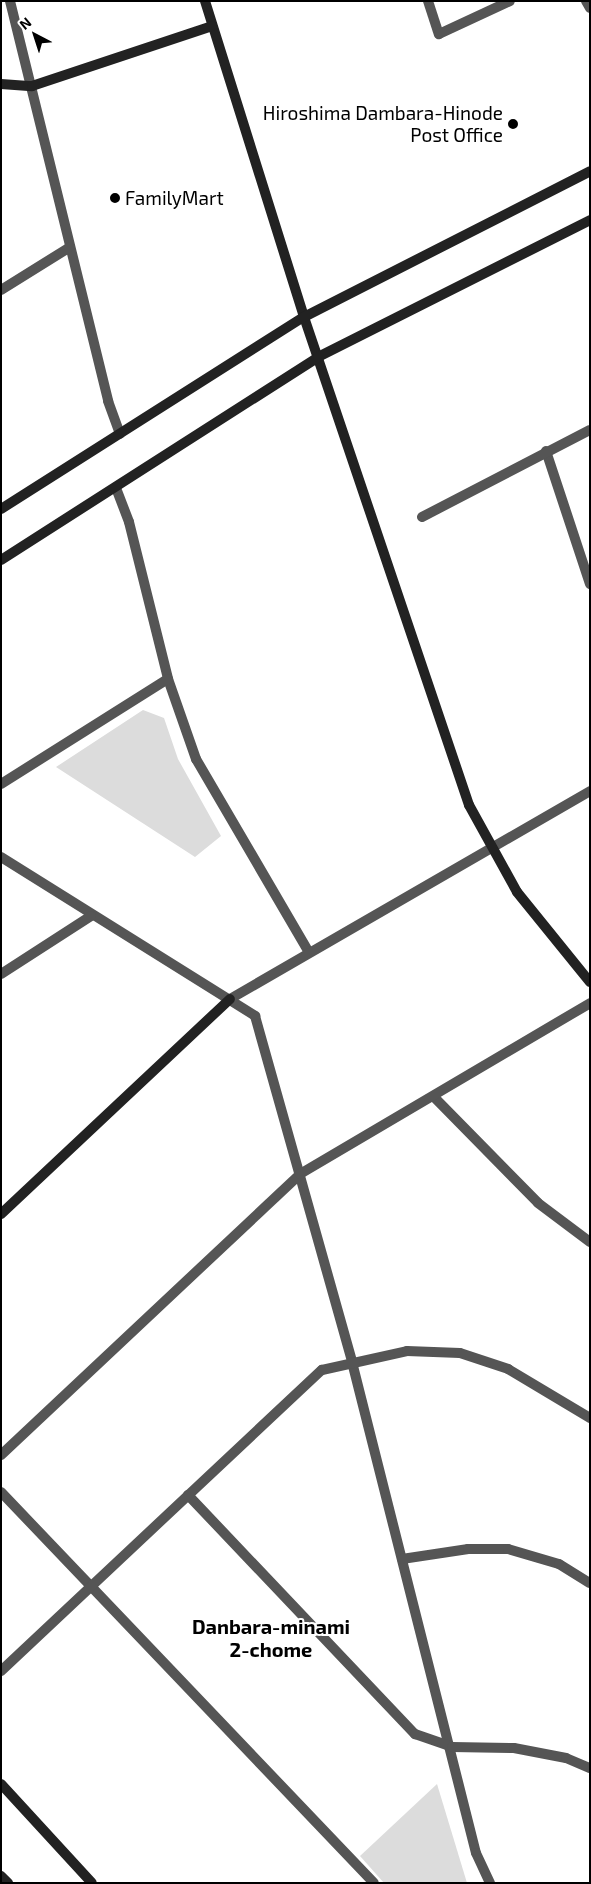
<!DOCTYPE html>
<style>
body{margin:0}
#map{position:relative;width:591px;height:1884px;overflow:hidden;background:#fff;font-family:"Exo 2",sans-serif}
div>[style]{position:absolute}
.green>*{inset:0;background:#dcdcdc}
.street>*{height:10px;margin:-5px;padding:0 5px;transform-origin:5px;border-radius:5px;background:#555}
.secondary>*{height:10px;margin:-5px;padding:0 5px;transform-origin:5px;border-radius:5px;background:#222}
.dots>*{width:14px;height:14px;translate:-50% -50%;box-sizing:border-box;border:2px solid #fff;border-radius:50%}
span{translate:-50% -50%;white-space:nowrap;text-align:center;line-height:1.15;-webkit-text-stroke:4px #fff;paint-order:stroke}
.poi-label{font-size:19px;color:#000}
.right{translate:-100% -50%;text-align:right}
.left{translate:0 -50%;text-align:left}
.neighbourhood-label{font-size:20px;color:#000;font-weight:700}
.frame{position:absolute;inset:0;border:2px solid #000;pointer-events:none}
.north{position:absolute;left:10px;top:10px;width:50px;height:50px;-webkit-text-stroke:4px #fff;paint-order:stroke;rotate:320deg;font-size:14px;font-weight:700;line-height:20px;text-align:center;color:#000}
.north::after{content:'';display:block;margin:auto;width:18px;height:22px;background:#000;clip-path:polygon(50% 0,100% 100%,50% 72%,0 100%)}
</style>
<div id="map">
<div class="green">
<div style="clip-path:polygon(143px 710px,164px 718px,178px 759px,221px 836px,195px 857px,56px 767px)"></div>
<div style="clip-path:polygon(437px 1784px,467px 1883px,384px 1883px,360px 1856px)"></div>
</div>
<div class="street">
<div style="left:10px;top:1px;width:412px;rotate:76.2deg"></div>
<div style="left:108px;top:401px;width:35px;rotate:70deg"></div>
<div style="left:428px;top:1px;width:35px;rotate:72deg"></div>
<div style="left:439px;top:34px;width:78px;rotate:-24.9deg"></div>
<div style="left:586px;top:1px;width:8px;rotate:60deg"></div>
<div style="left:1px;top:290px;width:81px;rotate:-31.9deg"></div>
<div style="left:546px;top:451px;width:140px;rotate:71.7deg"></div>
<div style="left:116px;top:488px;width:36px;rotate:69deg"></div>
<div style="left:129px;top:522px;width:162px;rotate:76deg"></div>
<div style="left:168px;top:679px;width:85px;rotate:70.7deg"></div>
<div style="left:196px;top:759px;width:222px;rotate:59.7deg"></div>
<div style="left:422px;top:517px;width:189px;rotate:-27.4deg"></div>
<div style="left:1px;top:784px;width:197px;rotate:-32.2deg"></div>
<div style="left:1px;top:857px;width:300px;rotate:32deg"></div>
<div style="left:255px;top:1016px;width:359px;rotate:74.3deg"></div>
<div style="left:352px;top:1362px;width:506px;rotate:75.83deg"></div>
<div style="left:476px;top:1853px;width:33px;rotate:65deg"></div>
<div style="left:1px;top:974px;width:107px;rotate:-32.8deg"></div>
<div style="left:230px;top:999px;width:416px;rotate:-30deg"></div>
<div style="left:434px;top:1097px;width:148px;rotate:45.5deg"></div>
<div style="left:538px;top:1203px;width:65px;rotate:36.9deg"></div>
<div style="left:1px;top:1455px;width:410px;rotate:-43.2deg"></div>
<div style="left:300px;top:1174px;width:337px;rotate:-30.5deg"></div>
<div style="left:1px;top:1492px;width:540px;rotate:46.35deg"></div>
<div style="left:188px;top:1495px;width:330px;rotate:46.5deg"></div>
<div style="left:415px;top:1734px;width:39px;rotate:19deg"></div>
<div style="left:452px;top:1747px;width:62px;rotate:0.9deg"></div>
<div style="left:514px;top:1748px;width:53px;rotate:10.9deg"></div>
<div style="left:566px;top:1758px;width:26px;rotate:23deg"></div>
<div style="left:402px;top:1559px;width:67px;rotate:-8.6deg"></div>
<div style="left:468px;top:1549px;width:40px"></div>
<div style="left:508px;top:1549px;width:53px;rotate:16.4deg"></div>
<div style="left:559px;top:1564px;width:36px;rotate:32deg"></div>
<div style="left:1px;top:1671px;width:440px;rotate:-43.2deg"></div>
<div style="left:322px;top:1370px;width:87px;rotate:-12.6deg"></div>
<div style="left:407px;top:1351px;width:53px;rotate:2.2deg"></div>
<div style="left:460px;top:1353px;width:51px;rotate:18.4deg"></div>
<div style="left:508px;top:1369px;width:96px;rotate:30.9deg"></div>
</div>
<div class="secondary">
<div style="left:205px;top:1px;width:331px;rotate:72.6deg"></div>
<div style="left:304px;top:317px;width:515px;rotate:71.32deg"></div>
<div style="left:469px;top:805px;width:99px;rotate:61.1deg"></div>
<div style="left:517px;top:892px;width:116px;rotate:51deg"></div>
<div style="left:1px;top:84px;width:31px;rotate:4deg"></div>
<div style="left:32px;top:86px;width:190px;rotate:-18.4deg"></div>
<div style="left:1px;top:509px;width:359px;rotate:-32.4deg"></div>
<div style="left:304px;top:317px;width:321px;rotate:-27deg"></div>
<div style="left:1px;top:560px;width:376px;rotate:-32.6deg"></div>
<div style="left:318px;top:357px;width:305px;rotate:-26.7deg"></div>
<div style="left:1px;top:1214px;width:314px;rotate:-43.2deg"></div>
<div style="left:1px;top:1784px;width:134px;rotate:47.4deg"></div>
<div style="left:1px;top:1876px;width:10px;rotate:45deg"></div>
</div>
<div class="dots">
<div style="left:513px;top:124px;background:#000"></div>
<div style="left:115px;top:198px;background:#000"></div>
</div>
<div class="poi-label">
<span class="right" style="left:503px;top:124px">Hiroshima Dambara-Hinode<br>Post Office</span>
<span class="left" style="left:125px;top:198px">FamilyMart</span>
</div>
<div class="neighbourhood-label">
<span style="left:271px;top:1638px">Danbara-minami<br>2-chome</span>
</div>
<div class="frame"></div>
<div class="north">N</div>
</div>
